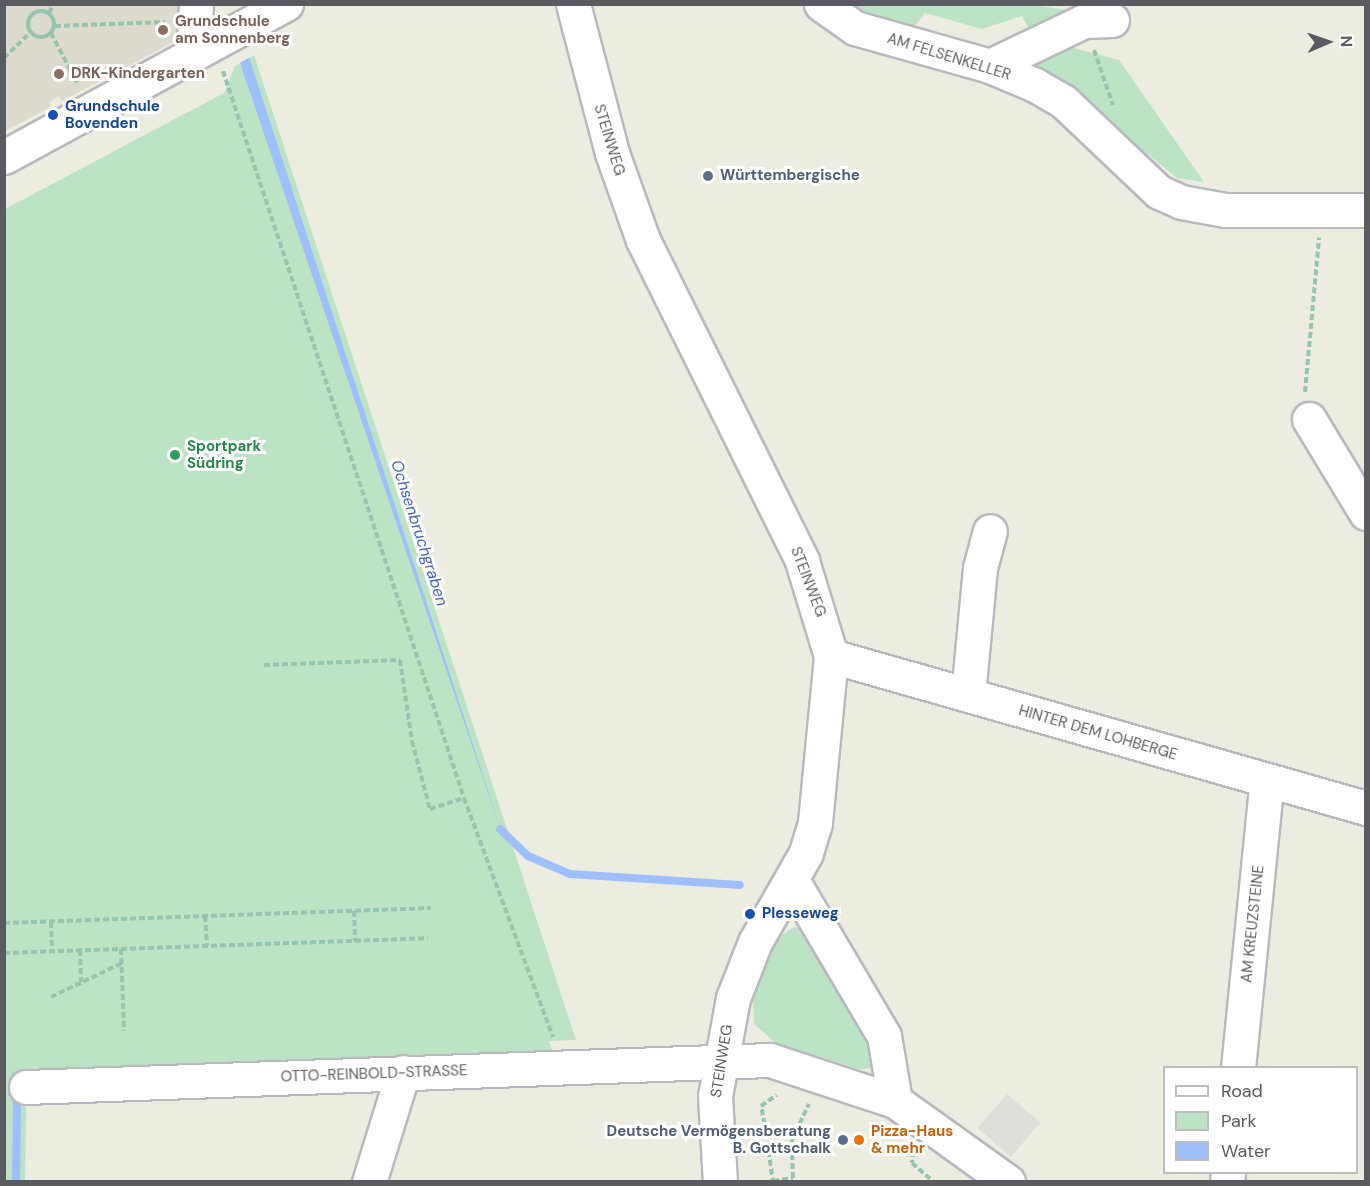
<!DOCTYPE html>
<meta charset="utf-8">
<style>
body{margin:0}
#map{position:relative;width:1370px;height:1186px;overflow:hidden;background:#ecece0;font-family:"DM Sans",sans-serif}
div>[style]{position:absolute}
.industrial>*{inset:0;background:#dfded8;transform-origin:0 0}
.education>*{inset:0;background:#dcdbce}
.green>*{inset:0;background:#bde3c5}
.water>*{inset:0;background:#9fbffc}
.pier>*{inset:0;background:#ecece0}
.stream>*{height:8px;margin:-4px;padding:0 4px;transform-origin:4px;border-radius:4px;background:#9fbffc}
.path>*{height:4px;margin-top:-2px;transform-origin:0;background:repeating-linear-gradient(90deg,#96c4ae 0 6px,transparent 0 9px)}
.path>.ring{margin:-2px;padding:0;box-sizing:content-box;background:none;border:4px solid #96c4ae;border-radius:50%}
.roads{filter:drop-shadow(2px 0 #b8b9bf) drop-shadow(-2px 0 #b8b9bf) drop-shadow(0 2px #b8b9bf) drop-shadow(0 -2px #b8b9bf)}
.minor>*{height:33px;margin:-16.5px;padding:0 16.5px;transform-origin:16.5px;border-radius:16.5px;background:#fff}
.dots>*{width:16px;height:16px;translate:-50% -50%;box-sizing:border-box;border:3px solid #fff;border-radius:50%}
span{translate:-50% -50%;white-space:nowrap;text-align:center;line-height:1.15;-webkit-text-stroke:6px #fff;paint-order:stroke}
.education-label{font-size:15px;color:#785e54;font-weight:700}
.left{translate:0 -50%;text-align:left}
.street-label{font-size:15px;color:#595b61}
.transit-label{font-size:15px;color:#164399;font-weight:700}
.service-label{font-size:15px;color:#4e5e75;font-weight:700}
.right{translate:-100% -50%;text-align:right}
.leisure-label{font-size:15px;color:#27864d;font-weight:700}
.food-label{font-size:15px;color:#c56008;font-weight:700}
.water-label{font-size:16px;color:#4363be;font-style:italic}
.frame{position:absolute;inset:0;border:6px solid #595b61;pointer-events:none}
.legend{position:absolute;left:1163px;top:1066px;width:195px;height:108px;box-sizing:border-box;background:#fff;border:2px solid #bdbdc0;margin:0;padding:8px 10px;list-style:none;font-size:18px;color:#595b61}
.legend li{display:flex;align-items:center;gap:12px;height:30px}
.legend b{width:30px;border:2px solid #bdbdc0}
.north{position:absolute;left:1298px;top:12px;width:60px;height:60px;-webkit-text-stroke:4px #fff;paint-order:stroke;rotate:88deg;font-size:16px;font-weight:700;line-height:24px;text-align:center;color:#595b61}
.north::after{content:'';display:block;margin:auto;width:21px;height:27px;background:#595b61;clip-path:polygon(50% 0,100% 100%,50% 72%,0 100%)}
</style>
<div id="map">
<div class="industrial">
<div style="left:1007px;top:1094px;width:44px;height:45px;rotate:41deg"></div>
</div>
<div class="education">
<div style="clip-path:polygon(5px 5px,185px 5px,183px 37px,62px 101px,59px 96px,49px 102px,51px 107px,5px 131px)"></div>
</div>
<div class="green">
<div style="clip-path:polygon(1025px 4px,1075px 11px,1033px 36px,1022px 16px,982px 29px,925px 13px,910px 32px,839px 5px)"></div>
<div style="clip-path:polygon(1062px 45px,1119px 60px,1204px 182px,1177px 178px,1144px 151px,1132px 155px,1033px 73px,1033px 57px)"></div>
<div style="clip-path:polygon(254px 55px,576px 1040px,549px 1041px,552px 1050px,27px 1071px,25px 1181px,5px 1182px,5px 209px,224px 93px,235px 66px)"></div>
<div style="clip-path:polygon(794px 927px,812px 931px,878px 1060px,872px 1068px,859px 1069px,776px 1043px,754px 1024px,753px 995px,766px 961px,779px 937px)"></div>
</div>
<div class="water">
<div style="clip-path:polygon(224px 5px,232px 5px,503px 837px,242px 69px)"></div>
</div>
<div class="pier">
<div style="clip-path:polygon(222px 6px,236px 6px,252px 56px,238px 64px)"></div>
</div>
<div class="stream">
<div style="left:500px;top:829px;width:39px;rotate:44deg"></div>
<div style="left:528px;top:856px;width:46px;rotate:23.2deg"></div>
<div style="left:570px;top:874px;width:170px;rotate:3.7deg"></div>
<div style="left:16px;top:1182px;width:84px;rotate:-89.3deg"></div>
</div>
<div class="path">
<div class="ring" style="left:28px;top:11px;width:22px;height:22px"></div>
<div style="left:49px;top:13px;width:10px;rotate:-61deg"></div>
<div style="left:55px;top:26px;width:110px;rotate:-2.1deg"></div>
<div style="left:51px;top:33px;width:56px;rotate:62.5deg"></div>
<div style="left:1094px;top:50px;width:58px;rotate:70.9deg"></div>
<div style="left:4px;top:58px;width:37px;rotate:-44deg"></div>
<div style="left:223px;top:71px;width:766px;rotate:71.66deg"></div>
<div style="left:464px;top:798px;width:255px;rotate:69.6deg"></div>
<div style="left:1305px;top:392px;width:155px;rotate:-84.8deg"></div>
<div style="left:264px;top:665px;width:136px;rotate:-2.1deg"></div>
<div style="left:400px;top:660px;width:82px;rotate:81.6deg"></div>
<div style="left:412px;top:741px;width:70px;rotate:75.2deg"></div>
<div style="left:430px;top:809px;width:36px;rotate:-18deg"></div>
<div style="left:354px;top:911px;width:30px;rotate:88deg"></div>
<div style="left:205px;top:916px;width:30px;rotate:86deg"></div>
<div style="left:51px;top:922px;width:29px;rotate:88deg"></div>
<div style="left:4px;top:923px;width:427px;rotate:-2deg"></div>
<div style="left:121px;top:949px;width:82px;rotate:87.9deg"></div>
<div style="left:80px;top:950px;width:32px;rotate:88deg"></div>
<div style="left:4px;top:953px;width:424px;rotate:-2deg"></div>
<div style="left:51px;top:997px;width:79px;rotate:-25.6deg"></div>
<div style="left:766px;top:1133px;width:27px;rotate:-100deg"></div>
<div style="left:761px;top:1106px;width:19px;rotate:-35deg"></div>
<div style="left:747px;top:1136px;width:19px;rotate:-9deg"></div>
<div style="left:766px;top:1133px;width:49px;rotate:81.9deg"></div>
<div style="left:913px;top:1151px;width:12px;rotate:95deg"></div>
<div style="left:912px;top:1163px;width:29px;rotate:41deg"></div>
<div style="left:773px;top:1181px;width:20px;rotate:-9deg"></div>
<div style="left:793px;top:1178px;width:38px;rotate:-92deg"></div>
<div style="left:792px;top:1140px;width:40px;rotate:-65deg"></div>
</div>
<div class="roads">
<div class="minor">
<div style="left:573px;top:4px;width:154px;rotate:75.3deg"></div>
<div style="left:612px;top:153px;width:92px;rotate:70.4deg"></div>
<div style="left:643px;top:240px;width:358px;rotate:63.6deg"></div>
<div style="left:802px;top:561px;width:99px;rotate:73deg"></div>
<div style="left:831px;top:656px;width:168px;rotate:95.5deg"></div>
<div style="left:815px;top:823px;width:31px;rotate:107deg"></div>
<div style="left:806px;top:853px;width:103px;rotate:119.8deg"></div>
<div style="left:755px;top:942px;width:60px;rotate:111.4deg"></div>
<div style="left:733px;top:998px;width:100px;rotate:100.4deg"></div>
<div style="left:715px;top:1096px;width:86px;rotate:86.7deg"></div>
<div style="left:821px;top:4px;width:42px;rotate:35.2deg"></div>
<div style="left:855px;top:28px;width:140px;rotate:15.7deg"></div>
<div style="left:990px;top:66px;width:49px;rotate:22.9deg"></div>
<div style="left:1035px;top:85px;width:32px;rotate:30deg"></div>
<div style="left:1063px;top:101px;width:132px;rotate:43.5deg"></div>
<div style="left:1159px;top:192px;width:24px;rotate:24deg"></div>
<div style="left:1181px;top:202px;width:45px;rotate:10.3deg"></div>
<div style="left:1225px;top:210px;width:141px"></div>
<div style="left:193px;top:55px;width:51px;rotate:-86.6deg"></div>
<div style="left:990px;top:66px;width:104px;rotate:-25.6deg"></div>
<div style="left:1084px;top:21px;width:28px;rotate:-2deg"></div>
<div style="left:4px;top:157px;width:321px;rotate:-28.5deg"></div>
<div style="left:1309px;top:419px;width:110px;rotate:58.8deg"></div>
<div style="left:831px;top:656px;width:556px;rotate:15.86deg"></div>
<div style="left:968px;top:695px;width:128px;rotate:-84.6deg"></div>
<div style="left:980px;top:568px;width:38px;rotate:-75deg"></div>
<div style="left:793px;top:882px;width:179px;rotate:59.4deg"></div>
<div style="left:884px;top:1036px;width:66px;rotate:80.4deg"></div>
<div style="left:1238px;top:1068px;width:289px;rotate:-84.3deg"></div>
<div style="left:26px;top:1087px;width:744px;rotate:-2.08deg"></div>
<div style="left:770px;top:1060px;width:132px;rotate:18.2deg"></div>
<div style="left:895px;top:1101px;width:139px;rotate:35.6deg"></div>
<div style="left:369px;top:1182px;width:115px;rotate:-72.8deg"></div>
<div style="left:1227px;top:1182px;width:10px;rotate:-84deg"></div>
</div>
</div>
<div class="dots">
<div style="left:163px;top:30px;background:#8d6e63"></div>
<div style="left:59px;top:74px;background:#8d6e63"></div>
<div style="left:53px;top:115px;background:#1a4fb4"></div>
<div style="left:708px;top:176px;background:#5c6f8a"></div>
<div style="left:175px;top:455px;background:#2e9e5b"></div>
<div style="left:750px;top:914px;background:#1a4fb4"></div>
<div style="left:843px;top:1140px;background:#5c6f8a"></div>
<div style="left:859px;top:1140px;background:#e8710a"></div>
</div>
<div class="education-label">
<span class="left" style="left:175px;top:30px">Grundschule<br>am Sonnenberg</span>
<span class="left" style="left:71px;top:74px">DRK-Kindergarten</span>
</div>
<div class="street-label">
<span style="left:949px;top:57px;rotate:17deg">AM FELSENKELLER</span>
<span style="left:609px;top:140px;rotate:73deg">STEINWEG</span>
<span style="left:808px;top:582px;rotate:69deg">STEINWEG</span>
<span style="left:1098px;top:733px;rotate:16deg">HINTER DEM LOHBERGE</span>
<span style="left:1253px;top:924px;rotate:-84deg">AM KREUZSTEINE</span>
<span style="left:722px;top:1061px;rotate:-81deg">STEINWEG</span>
<span style="left:374px;top:1074px;rotate:-2deg">OTTO-REINBOLD-STRASSE</span>
</div>
<div class="transit-label">
<span class="left" style="left:65px;top:115px">Grundschule<br>Bovenden</span>
<span class="left" style="left:762px;top:914px">Plesseweg</span>
</div>
<div class="service-label">
<span class="left" style="left:720px;top:176px">Württembergische</span>
<span class="right" style="left:831px;top:1140px">Deutsche Vermögensberatung<br>B. Gottschalk</span>
</div>
<div class="leisure-label">
<span class="left" style="left:187px;top:455px">Sportpark<br>Südring</span>
</div>
<div class="food-label">
<span class="left" style="left:871px;top:1140px">Pizza-Haus<br>&amp; mehr</span>
</div>
<div class="water-label">
<span style="left:419px;top:533px;rotate:72deg">Ochsenbruchgraben</span>
</div>
<div class="frame"></div>
<ul class="legend">
<li><b style="height:8px;background:#fff"></b>Road</li>
<li><b style="height:16px;background:#bde3c5"></b>Park</li>
<li><b style="height:16px;background:#9fbffc"></b>Water</li>
</ul>
<div class="north">N</div>
</div>
